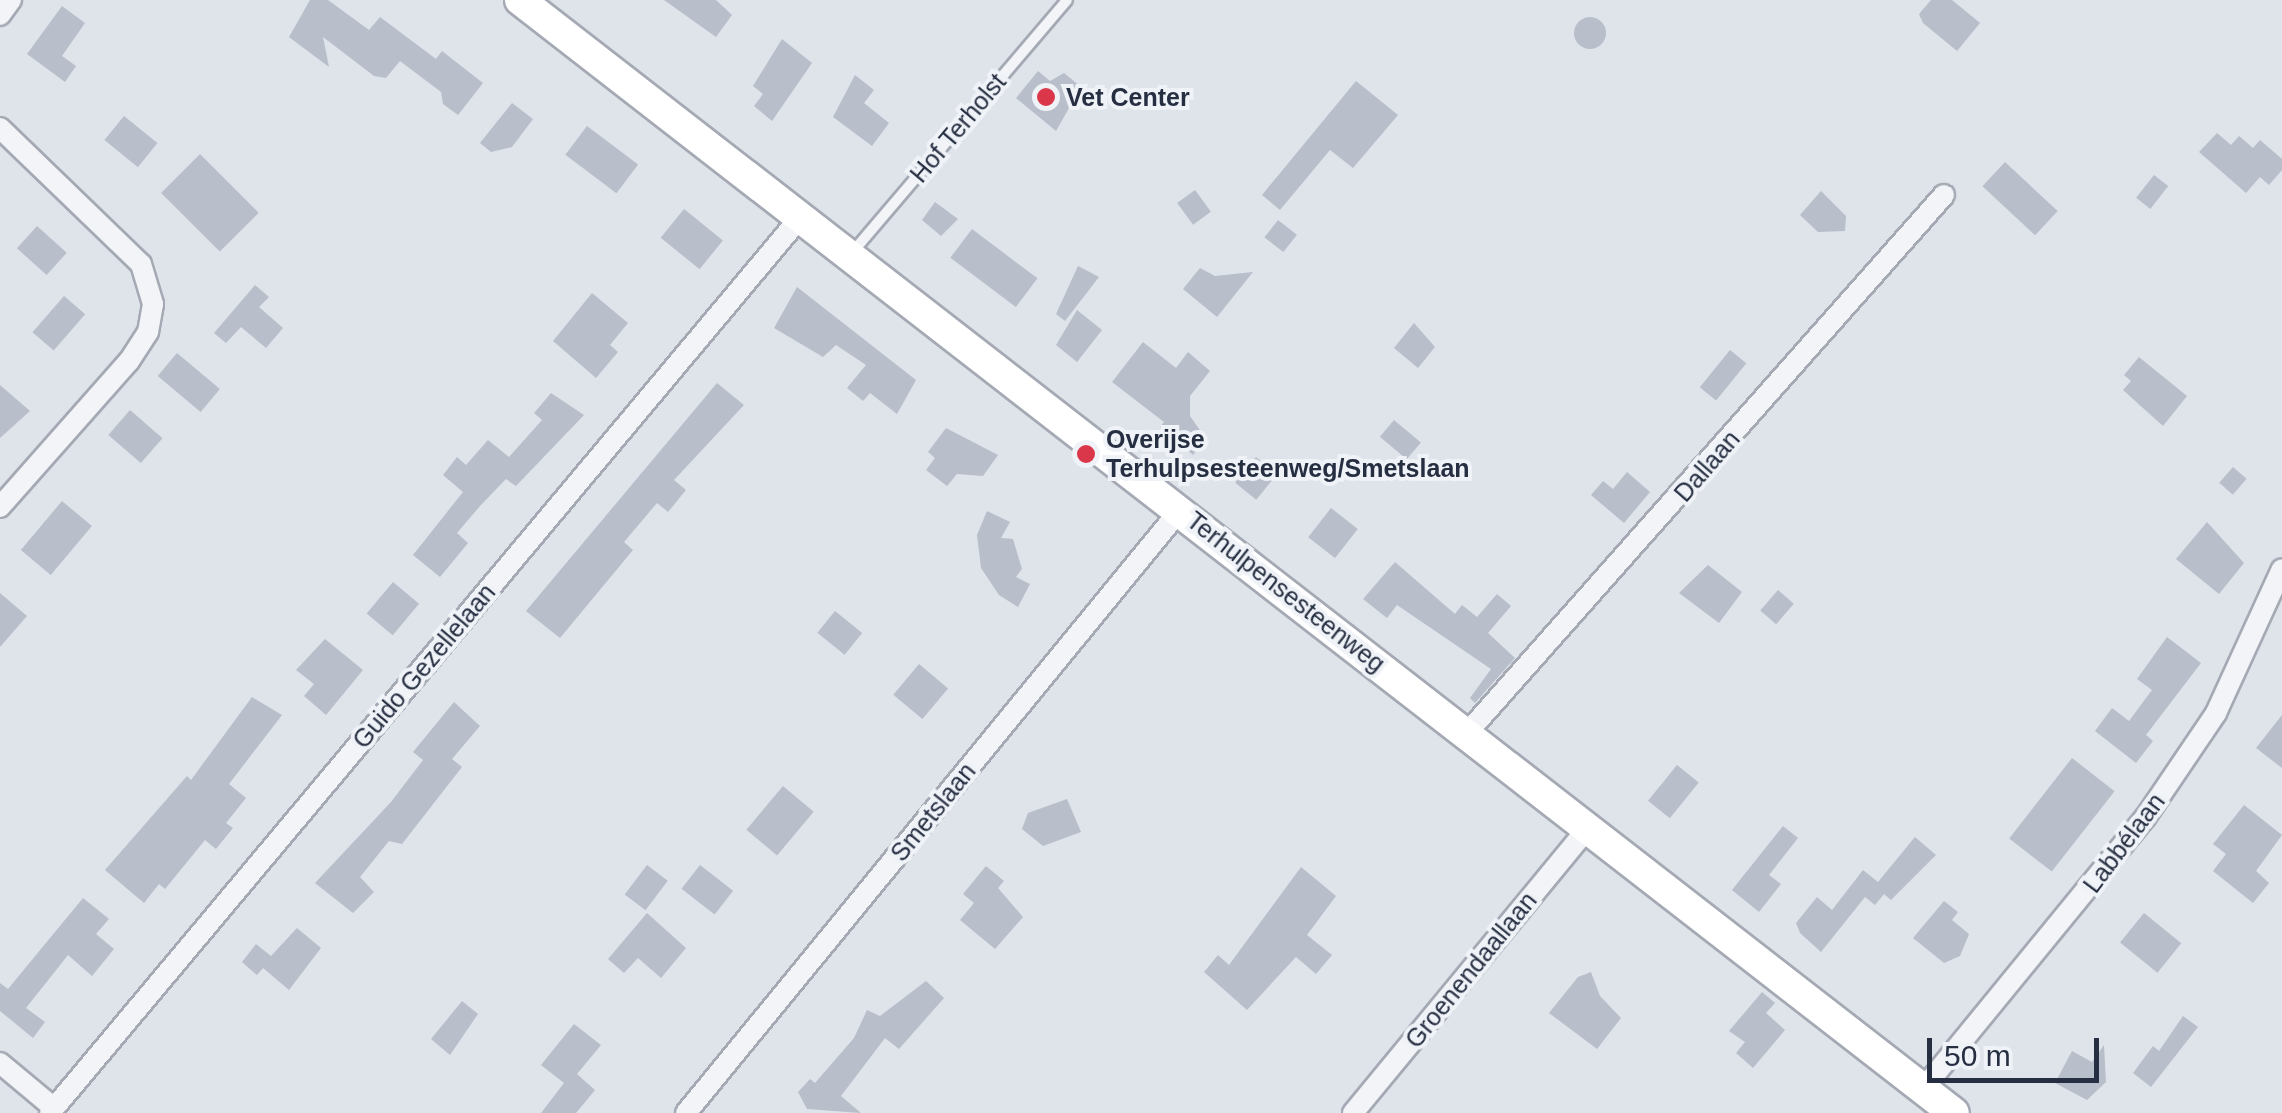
<!DOCTYPE html>
<meta charset="utf-8">
<style>
body{margin:0}
#map{position:relative;width:2282px;height:1113px;overflow:hidden;background:#dfe3ea;font-family:Helvetica,sans-serif}
div>[style]{position:absolute}
.building>*{inset:0;background:#b8beca;transform-origin:0 0}
.round{border-radius:50%}
.roads{filter:drop-shadow(2px 0 #a4a9b4) drop-shadow(-2px 0 #a4a9b4) drop-shadow(0 2px #a4a9b4) drop-shadow(0 -2px #a4a9b4)}
.lane>*{height:10px;margin:-5px;padding:0 5px;transform-origin:5px;border-radius:5px;background:#f2f4f7}
.street>*{height:20px;margin:-10px;padding:0 10px;transform-origin:10px;border-radius:10px;background:#f2f4f7}
.secondary>*{height:30px;margin:-15px;padding:0 15px;transform-origin:15px;border-radius:15px;background:#fff}
.dots>*{width:28px;height:28px;translate:-50% -50%;box-sizing:border-box;border:5px solid #eff2f7;border-radius:50%}
span{translate:-50% -50%;white-space:nowrap;text-align:center;line-height:1.15;-webkit-text-stroke:8px #eff2f7;paint-order:stroke}
.poi-label{font-size:25px;color:#262f42;font-weight:700}
.left{translate:0 -50%;text-align:left}
.street-label{font-size:25px;color:#262f42}
.scale{position:absolute;left:1927px;top:1038px;width:172px;height:45px;box-sizing:border-box;border:5px solid #262f42;border-top:0;padding-left:12px;font-size:30px;line-height:35px;white-space:nowrap;color:#262f42;-webkit-text-stroke:8px #eff2f7;paint-order:stroke}
</style>
<div id="map">
<div class="building">
<div style="clip-path:polygon(310px 0,328px 0,369px 30px,380px 17px,436px 59px,442px 51px,483px 83px,458px 115px,443px 104px,441px 92px,400px 61px,386px 78px,374px 76px,323px 37px,329px 67px,289px 37px)"></div>
<div style="clip-path:polygon(664px 0,716px 0,732px 15px,716px 37px)"></div>
<div style="clip-path:polygon(1931px 0,1952px 0,1980px 23px,1957px 51px,1923px 23px,1919px 14px)"></div>
<div style="clip-path:polygon(62px 6px,85px 23px,62px 56px,76px 66px,65px 82px,27px 54px)"></div>
<div class="round" style="left:1574px;top:17px;width:32px;height:32px"></div>
<div style="clip-path:polygon(782px 39px,812px 63px,772px 121px,754px 106px,763px 94px,753px 86px)"></div>
<div style="clip-path:polygon(1038px 71px,1050px 81px,1064px 73px,1081px 87px,1056px 131px,1016px 98px)"></div>
<div style="clip-path:polygon(855px 75px,874px 90px,864px 103px,889px 123px,872px 146px,833px 117px)"></div>
<div style="clip-path:polygon(1356px 81px,1398px 115px,1353px 168px,1330px 150px,1280px 210px,1262px 195px)"></div>
<div style="clip-path:polygon(512px 103px,533px 119px,512px 147px,491px 152px,480px 143px)"></div>
<div style="left:124px;top:116px;width:43px;height:31px;rotate:39deg"></div>
<div style="left:587px;top:126px;width:64px;height:36px;rotate:37deg"></div>
<div style="clip-path:polygon(2217px 133px,2231px 145px,2239px 136px,2253px 148px,2260px 140px,2282px 159px,2282px 170px,2269px 185px,2260px 177px,2246px 193px,2199px 152px)"></div>
<div style="left:200px;top:154px;width:83px;height:55px;rotate:45deg"></div>
<div style="left:2005px;top:162px;width:72px;height:33px;rotate:43deg"></div>
<div style="left:2154px;top:175px;width:18px;height:29px;rotate:38deg"></div>
<div style="left:1195px;top:190px;width:27px;height:22px;rotate:54deg"></div>
<div style="clip-path:polygon(1821px 191px,1846px 216px,1845px 231px,1818px 232px,1800px 215px)"></div>
<div style="clip-path:polygon(935px 202px,958px 219px,941px 236px,922px 220px)"></div>
<div style="left:684px;top:209px;width:50px;height:37px;rotate:39deg"></div>
<div style="left:1278px;top:220px;width:24px;height:22px;rotate:38deg"></div>
<div style="left:37px;top:226px;width:40px;height:30px;rotate:42deg"></div>
<div style="left:972px;top:229px;width:82px;height:36px;rotate:37deg"></div>
<div style="clip-path:polygon(1078px 266px,1099px 277px,1065px 321px,1056px 314px)"></div>
<div style="clip-path:polygon(1200px 268px,1215px 276px,1253px 272px,1217px 317px,1183px 289px)"></div>
<div style="clip-path:polygon(255px 285px,269px 297px,259px 307px,283px 328px,266px 348px,241px 327px,226px 343px,214px 333px)"></div>
<div style="clip-path:polygon(797px 287px,916px 380px,897px 414px,870px 393px,863px 401px,847px 388px,866px 365px,836px 345px,823px 357px,774px 328px)"></div>
<div style="clip-path:polygon(592px 293px,628px 323px,610px 345px,618px 352px,596px 378px,553px 341px)"></div>
<div style="left:64px;top:296px;width:28px;height:48px;rotate:41deg"></div>
<div style="clip-path:polygon(1077px 310px,1102px 330px,1077px 362px,1056px 345px)"></div>
<div style="clip-path:polygon(1414px 323px,1435px 347px,1418px 368px,1394px 348px)"></div>
<div style="clip-path:polygon(1143px 342px,1176px 368px,1188px 352px,1210px 371px,1190px 396px,1190px 416px,1206px 439px,1193px 455px,1181px 444px,1171px 448px,1172px 437px,1160px 427px,1164px 422px,1112px 382px)"></div>
<div style="left:1730px;top:350px;width:21px;height:48px;rotate:39deg"></div>
<div style="left:177px;top:353px;width:56px;height:30px;rotate:40deg"></div>
<div style="clip-path:polygon(2139px 357px,2187px 396px,2163px 426px,2123px 390px,2131px 381px,2124px 375px)"></div>
<div style="clip-path:polygon(717px 383px,744px 405px,674px 480px,686px 490px,668px 512px,657px 503px,624px 542px,633px 550px,560px 638px,526px 611px)"></div>
<div style="clip-path:polygon(0 385px,30px 411px,0 438px)"></div>
<div style="clip-path:polygon(551px 393px,584px 415px,516px 486px,506px 479px,480px 506px,457px 533px,468px 543px,440px 577px,413px 555px,463px 492px,443px 475px,457px 457px,466px 465px,488px 440px,509px 457px,542px 420px,534px 413px)"></div>
<div style="left:130px;top:410px;width:43px;height:33px;rotate:41deg"></div>
<div style="left:1394px;top:420px;width:35px;height:22px;rotate:40deg"></div>
<div style="clip-path:polygon(946px 428px,998px 455px,983px 476px,957px 474px,947px 486px,926px 470px,935px 458px,928px 452px)"></div>
<div style="left:1256px;top:457px;width:27px;height:33px;rotate:39deg"></div>
<div style="left:2233px;top:467px;width:18px;height:21px;rotate:41deg"></div>
<div style="clip-path:polygon(1627px 472px,1650px 492px,1624px 523px,1591px 495px,1603px 481px,1613px 489px)"></div>
<div style="left:62px;top:501px;width:39px;height:64px;rotate:40deg"></div>
<div style="left:1331px;top:508px;width:34px;height:37px;rotate:38deg"></div>
<div style="clip-path:polygon(987px 511px,1010px 522px,1001px 538px,1013px 539px,1022px 569px,1016px 577px,1030px 584px,1018px 607px,999px 595px,981px 568px,977px 535px)"></div>
<div style="clip-path:polygon(2207px 522px,2244px 563px,2219px 594px,2176px 559px)"></div>
<div style="clip-path:polygon(1395px 562px,1455px 614px,1462px 605px,1477px 617px,1497px 594px,1511px 606px,1488px 633px,1515px 658px,1475px 703px,1470px 698px,1491px 669px,1397px 605px,1387px 618px,1363px 599px)"></div>
<div style="clip-path:polygon(1708px 565px,1742px 592px,1719px 623px,1679px 593px)"></div>
<div style="left:393px;top:582px;width:34px;height:41px;rotate:40deg"></div>
<div style="left:1778px;top:590px;width:21px;height:27px;rotate:41deg"></div>
<div style="clip-path:polygon(0 593px,27px 616px,0 647px)"></div>
<div style="left:835px;top:611px;width:35px;height:28px;rotate:39deg"></div>
<div style="clip-path:polygon(2167px 637px,2201px 663px,2146px 735px,2153px 741px,2136px 763px,2095px 731px,2112px 708px,2129px 721px,2152px 690px,2137px 679px)"></div>
<div style="clip-path:polygon(325px 639px,363px 670px,326px 715px,304px 696px,314px 684px,296px 670px)"></div>
<div style="left:919px;top:664px;width:38px;height:40px;rotate:40deg"></div>
<div style="clip-path:polygon(252px 697px,282px 715px,229px 784px,246px 798px,226px 823px,233px 828px,216px 849px,205px 840px,165px 889px,159px 884px,144px 903px,105px 870px,187px 776px,191px 780px)"></div>
<div style="clip-path:polygon(454px 702px,480px 726px,452px 759px,462px 767px,402px 844px,389px 841px,360px 877px,374px 892px,353px 913px,315px 883px,391px 802px,423px 760px,413px 752px)"></div>
<div style="clip-path:polygon(2282px 715px,2282px 768px,2256px 748px)"></div>
<div style="left:2072px;top:758px;width:54px;height:102px;rotate:38deg"></div>
<div style="left:1677px;top:765px;width:28px;height:46px;rotate:39deg"></div>
<div style="left:783px;top:786px;width:40px;height:57px;rotate:40deg"></div>
<div style="clip-path:polygon(1067px 799px,1081px 832px,1043px 846px,1022px 829px,1028px 813px)"></div>
<div style="clip-path:polygon(2244px 805px,2282px 835px,2256px 871px,2269px 883px,2253px 903px,2213px 871px,2226px 854px,2213px 844px)"></div>
<div style="clip-path:polygon(1783px 826px,1798px 838px,1769px 875px,1781px 884px,1759px 912px,1732px 890px)"></div>
<div style="clip-path:polygon(1915px 837px,1936px 855px,1891px 900px,1884px 894px,1875px 905px,1865px 897px,1821px 952px,1800px 933px,1796px 923px,1817px 897px,1832px 910px,1863px 870px,1878px 882px)"></div>
<div style="left:647px;top:865px;width:26px;height:37px;rotate:37deg"></div>
<div style="left:700px;top:865px;width:42px;height:30px;rotate:38deg"></div>
<div style="clip-path:polygon(986px 866px,1004px 881px,998px 888px,1023px 917px,995px 949px,960px 920px,974px 903px,963px 894px)"></div>
<div style="clip-path:polygon(1301px 867px,1336px 896px,1307px 935px,1332px 955px,1316px 974px,1296px 957px,1247px 1010px,1204px 972px,1218px 955px,1229px 965px)"></div>
<div style="clip-path:polygon(83px 898px,109px 919px,96px 934px,114px 949px,92px 976px,68px 955px,26px 1008px,45px 1022px,33px 1038px,0 1011px,0 983px,8px 989px)"></div>
<div style="clip-path:polygon(1944px 901px,1958px 912px,1952px 920px,1969px 934px,1960px 956px,1944px 963px,1913px 938px)"></div>
<div style="clip-path:polygon(647px 913px,686px 948px,661px 978px,638px 958px,624px 973px,608px 959px)"></div>
<div style="left:2144px;top:913px;width:48px;height:38px;rotate:39deg"></div>
<div style="clip-path:polygon(297px 928px,321px 948px,289px 990px,263px 968px,257px 975px,242px 962px,256px 944px,271px 956px)"></div>
<div style="clip-path:polygon(1591px 972px,1600px 996px,1621px 1018px,1597px 1049px,1549px 1013px,1578px 977px)"></div>
<div style="clip-path:polygon(926px 981px,944px 998px,899px 1049px,885px 1038px,841px 1096px,861px 1113px,807px 1109px,798px 1092px,810px 1079px,815px 1083px,854px 1038px,867px 1010px,880px 1016px)"></div>
<div style="clip-path:polygon(1762px 992px,1775px 1003px,1766px 1013px,1785px 1030px,1753px 1068px,1736px 1053px,1745px 1042px,1729px 1031px)"></div>
<div style="clip-path:polygon(462px 1001px,478px 1014px,450px 1055px,431px 1039px)"></div>
<div style="clip-path:polygon(2183px 1016px,2198px 1027px,2151px 1087px,2133px 1073px,2153px 1046px,2159px 1051px)"></div>
<div style="clip-path:polygon(574px 1024px,601px 1045px,577px 1074px,595px 1090px,576px 1113px,541px 1113px,564px 1083px,541px 1065px)"></div>
<div style="clip-path:polygon(2104px 1045px,2106px 1082px,2087px 1100px,2055px 1083px,2072px 1051px,2092px 1062px)"></div>
</div>
<div class="roads">
<div class="lane">
<div style="left:851px;top:254px;width:333px;rotate:-49.6deg"></div>
</div>
<div class="street">
<div style="left:0;top:15px;width:19px;rotate:-54deg"></div>
<div style="left:0;top:128px;width:196px;rotate:44deg"></div>
<div style="left:141px;top:264px;width:42px;rotate:73.3deg"></div>
<div style="left:153px;top:304px;width:28px;rotate:100deg"></div>
<div style="left:148px;top:332px;width:35px;rotate:123deg"></div>
<div style="left:129px;top:361px;width:195px;rotate:131.5deg"></div>
<div style="left:1467px;top:733px;width:719px;rotate:-48.44deg"></div>
<div style="left:0;top:1063px;width:70px;rotate:39.8deg"></div>
<div style="left:1923px;top:1089px;width:350px;rotate:-50.7deg"></div>
<div style="left:2145px;top:818px;width:127px;rotate:-55.9deg"></div>
<div style="left:2216px;top:713px;width:158px;rotate:-65.4deg"></div>
<div style="left:50px;top:1113px;width:1165px;rotate:-50.05deg"></div>
<div style="left:686px;top:1113px;width:780px;rotate:-50.67deg"></div>
<div style="left:1353px;top:1113px;width:371px;rotate:-50.5deg"></div>
</div>
<div class="secondary">
<div style="left:520px;top:0;width:1815px;rotate:37.82deg"></div>
</div>
</div>
<div class="dots">
<div style="left:1046px;top:97px;background:#db374a"></div>
<div style="left:1086px;top:454px;background:#db374a"></div>
</div>
<div class="poi-label">
<span class="left" style="left:1066px;top:97px">Vet Center</span>
<span class="left" style="left:1106px;top:454px">Overijse<br>Terhulpsesteenweg/Smetslaan</span>
</div>
<div class="street-label">
<span style="left:958px;top:128px;rotate:-50deg">Hof Terholst</span>
<span style="left:1707px;top:466px;rotate:-49deg">Dallaan</span>
<span style="left:1286px;top:592px;rotate:38deg">Terhulpensesteenweg</span>
<span style="left:424px;top:666px;rotate:-50deg">Guido Gezellelaan</span>
<span style="left:933px;top:812px;rotate:-51deg">Smetslaan</span>
<span style="left:2124px;top:843px;rotate:-53deg">Labbélaan</span>
<span style="left:1471px;top:970px;rotate:-51deg">Groenendaallaan</span>
</div>
<div class="scale">50 m</div>
</div>
